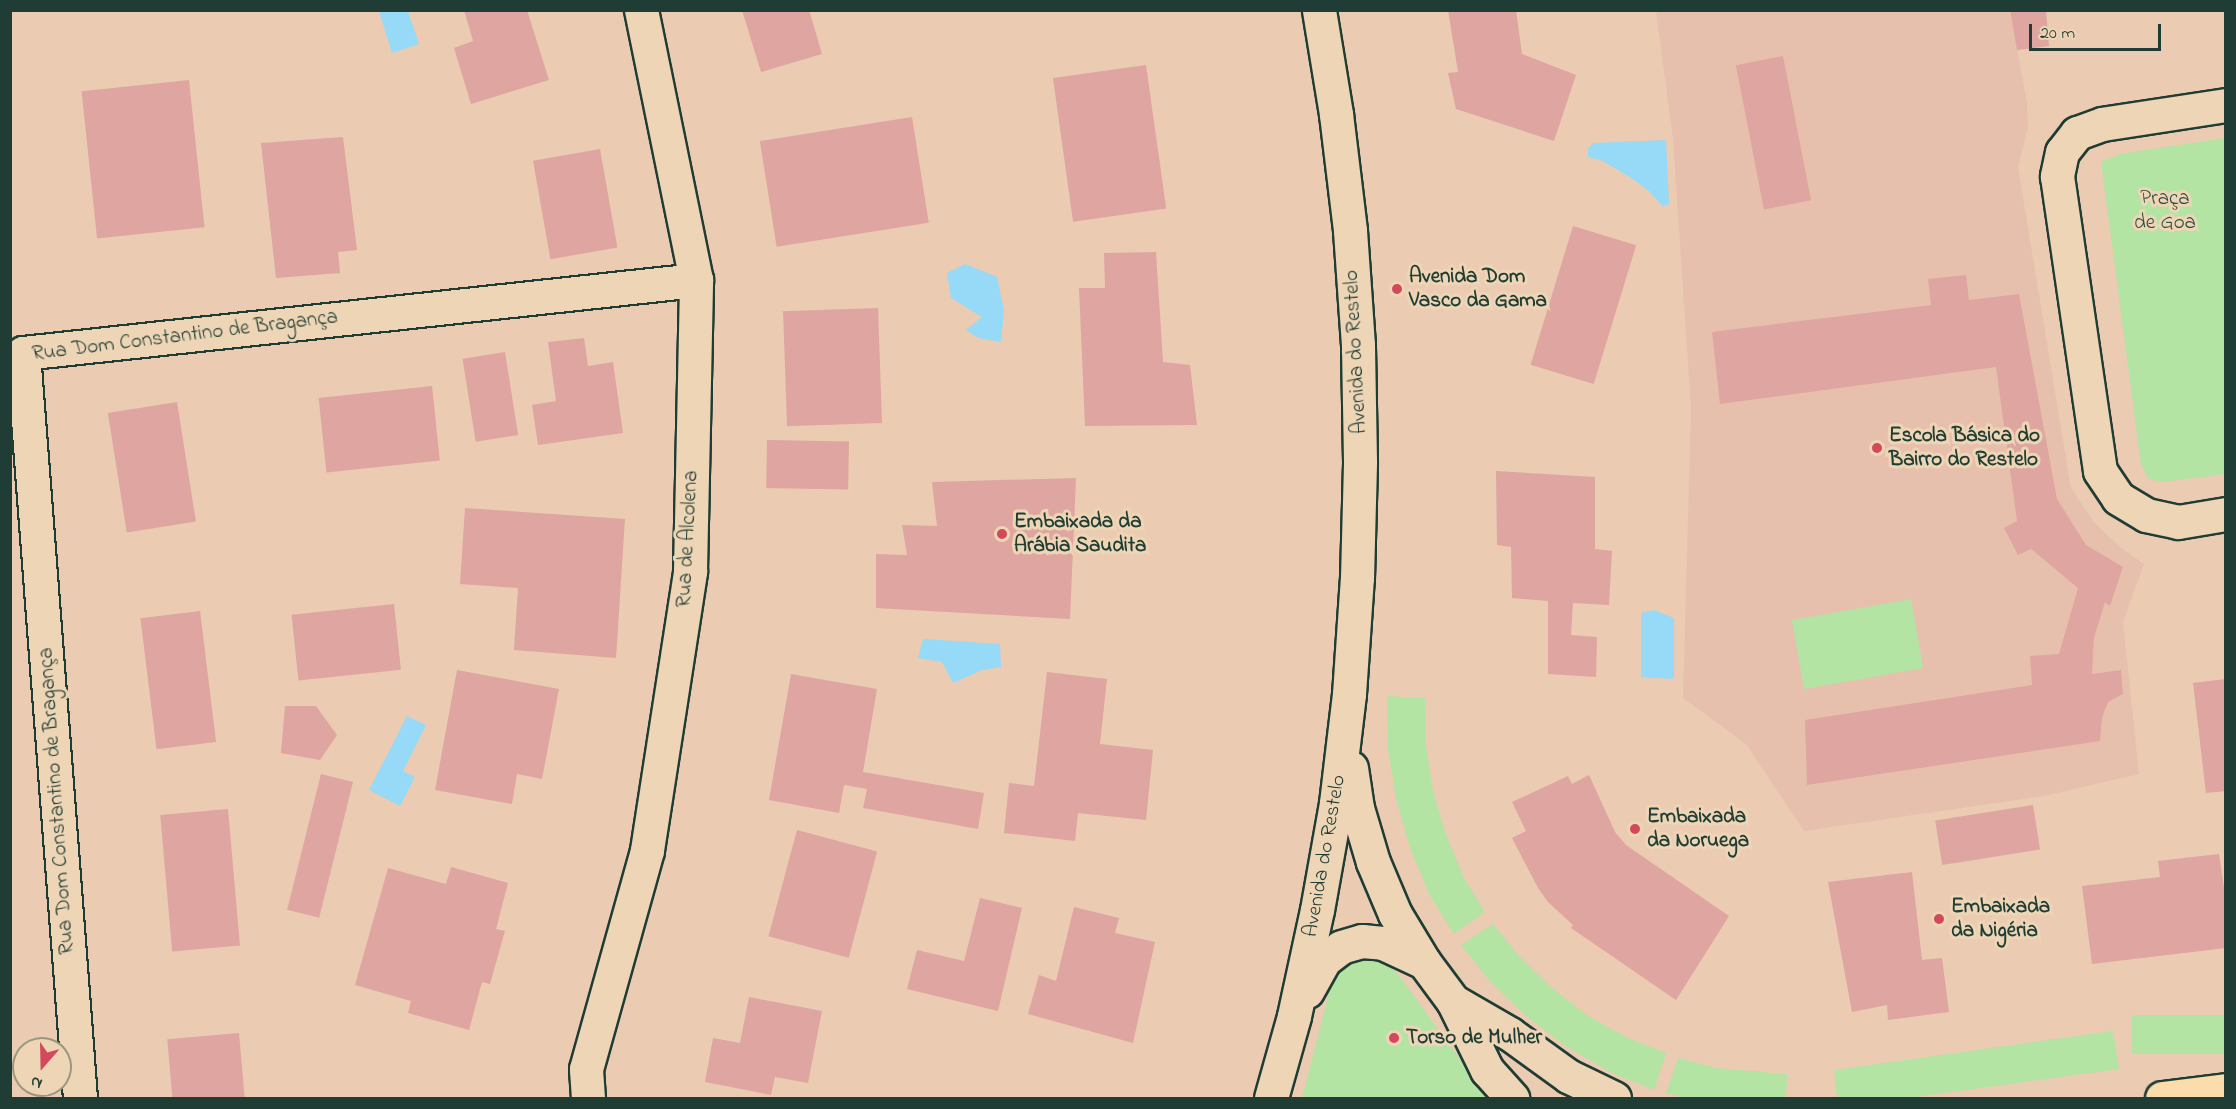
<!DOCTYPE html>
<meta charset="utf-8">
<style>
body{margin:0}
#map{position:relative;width:2236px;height:1109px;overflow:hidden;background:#ebcbb2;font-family:"Indie Flower",sans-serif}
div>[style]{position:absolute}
.built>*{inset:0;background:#e7c0ad}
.green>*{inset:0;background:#b3e4a3;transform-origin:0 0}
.water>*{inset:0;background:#96daf8}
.building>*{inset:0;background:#dfa5a0;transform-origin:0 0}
.roads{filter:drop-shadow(2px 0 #1f3d34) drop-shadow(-2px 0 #1f3d34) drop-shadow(0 2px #1f3d34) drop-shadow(0 -2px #1f3d34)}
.minor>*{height:33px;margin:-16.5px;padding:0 16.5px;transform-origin:16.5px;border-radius:16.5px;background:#eed5b6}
.major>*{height:33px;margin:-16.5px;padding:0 16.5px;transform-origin:16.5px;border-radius:16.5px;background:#fbddab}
.dots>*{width:16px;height:16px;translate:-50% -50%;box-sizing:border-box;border:3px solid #eed5b6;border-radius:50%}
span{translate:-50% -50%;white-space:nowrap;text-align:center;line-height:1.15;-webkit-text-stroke:6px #eed5b6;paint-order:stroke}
.park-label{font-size:21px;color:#2e4e3f}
.poi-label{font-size:21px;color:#1f3d34;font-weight:700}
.left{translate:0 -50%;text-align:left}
.street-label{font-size:21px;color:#1f3d34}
.frame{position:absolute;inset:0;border:12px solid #1f3d34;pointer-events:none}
.north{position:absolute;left:12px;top:1037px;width:60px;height:60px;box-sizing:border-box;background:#eed5b6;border:2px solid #9b9882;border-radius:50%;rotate:200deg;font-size:16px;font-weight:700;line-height:24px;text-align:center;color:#1f3d34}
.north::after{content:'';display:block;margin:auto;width:21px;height:27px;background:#d1495b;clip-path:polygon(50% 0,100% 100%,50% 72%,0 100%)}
.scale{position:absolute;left:2029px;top:24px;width:132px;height:27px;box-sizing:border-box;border:3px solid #1f3d34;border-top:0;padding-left:8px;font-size:18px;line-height:21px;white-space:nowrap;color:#1f3d34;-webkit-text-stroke:4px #eed5b6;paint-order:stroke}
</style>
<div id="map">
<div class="built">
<div style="clip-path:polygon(1656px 11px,2010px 11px,2027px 102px,2028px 127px,2018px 167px,2071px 488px,2094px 522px,2120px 547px,2144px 564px,2123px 622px,2139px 774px,2044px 796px,1804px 831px,1746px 744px,1683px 698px,1691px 408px,1673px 139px)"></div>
</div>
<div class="green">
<div style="clip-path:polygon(2225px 138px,2225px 474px,2161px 482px,2149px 479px,2141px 465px,2101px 162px,2120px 154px)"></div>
<div style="left:1911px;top:599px;width:70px;height:121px;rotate:80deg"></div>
<div style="clip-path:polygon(1387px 696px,1425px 698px,1426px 745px,1433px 791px,1446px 835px,1464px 878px,1485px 912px,1454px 934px,1430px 896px,1410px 848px,1396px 799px,1388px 749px)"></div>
<div style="clip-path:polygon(1493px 924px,1518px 955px,1551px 987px,1588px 1016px,1628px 1038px,1666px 1053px,1654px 1090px,1612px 1073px,1567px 1047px,1526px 1016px,1489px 980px,1461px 945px)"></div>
<div style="clip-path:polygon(1364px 960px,1378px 961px,1391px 967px,1401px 978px,1488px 1098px,1302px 1098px,1331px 985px,1339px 973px,1350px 963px)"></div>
<div style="left:2225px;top:1015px;width:39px;height:93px;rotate:90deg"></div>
<div style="clip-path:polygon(2113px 1031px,2119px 1069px,1908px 1098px,1837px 1098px,1834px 1070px)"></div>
<div style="clip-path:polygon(1678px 1058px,1717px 1068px,1787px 1074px,1786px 1098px,1685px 1098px,1666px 1093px)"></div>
</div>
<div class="water">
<div style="clip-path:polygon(379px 11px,408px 11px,419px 44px,392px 53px)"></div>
<div style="clip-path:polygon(1666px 140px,1669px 204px,1663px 207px,1649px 191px,1631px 178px,1603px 161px,1588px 157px,1588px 149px,1593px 143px)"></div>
<div style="clip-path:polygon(965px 264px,997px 277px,1004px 311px,1001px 342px,978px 338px,966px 330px,982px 317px,951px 298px,947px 273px)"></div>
<div style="clip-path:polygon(1654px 610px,1674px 618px,1674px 679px,1641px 677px,1641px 613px)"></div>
<div style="clip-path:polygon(923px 639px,1000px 644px,1001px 667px,982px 670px,953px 683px,942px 662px,918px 658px)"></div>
<div style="clip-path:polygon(407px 716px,426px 725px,403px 771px,415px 777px,400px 806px,369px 790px)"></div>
</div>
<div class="building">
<div style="clip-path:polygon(464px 10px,527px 10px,549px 80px,471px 104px,454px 48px,473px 41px)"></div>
<div style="clip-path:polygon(742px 10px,809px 10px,822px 54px,761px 72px)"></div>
<div style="clip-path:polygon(1448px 10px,1516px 10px,1522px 54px,1576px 75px,1554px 141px,1456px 109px,1448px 73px,1458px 72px)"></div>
<div style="clip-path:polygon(2010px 10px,2046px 10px,2049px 46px,2017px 50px)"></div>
<div style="left:1783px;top:56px;width:147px;height:48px;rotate:79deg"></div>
<div style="left:1146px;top:65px;width:145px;height:94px;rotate:82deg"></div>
<div style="left:189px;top:80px;width:148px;height:108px;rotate:84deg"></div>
<div style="left:912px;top:117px;width:107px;height:154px;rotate:81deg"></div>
<div style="clip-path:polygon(343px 137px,357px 250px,338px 252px,340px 273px,276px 278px,261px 143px)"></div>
<div style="left:600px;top:149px;width:100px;height:68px;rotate:80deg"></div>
<div style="left:1573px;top:226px;width:66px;height:145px;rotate:17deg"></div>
<div style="clip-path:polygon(1156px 252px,1163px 362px,1190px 365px,1197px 425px,1085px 426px,1079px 288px,1105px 288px,1104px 253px)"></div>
<div style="clip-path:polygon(1966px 275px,1969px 300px,2019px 294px,2057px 499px,2086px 545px,2123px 567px,2110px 606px,2105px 602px,2094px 638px,2092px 674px,2121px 670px,2123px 694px,2108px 702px,2102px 718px,2100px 741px,1807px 785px,1805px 720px,2032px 685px,2030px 656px,2059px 654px,2078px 588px,2031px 549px,2018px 555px,2004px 528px,2017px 521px,1996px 367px,1720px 404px,1712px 332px,1931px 305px,1928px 279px)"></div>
<div style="left:878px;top:308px;width:115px;height:95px;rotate:88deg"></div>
<div style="clip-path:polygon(584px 338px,588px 366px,613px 362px,623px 433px,538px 445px,532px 405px,556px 401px,548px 342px)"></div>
<div style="left:505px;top:352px;width:84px;height:43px;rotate:81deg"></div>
<div style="left:432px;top:386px;width:75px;height:114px;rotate:84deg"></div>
<div style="left:177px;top:402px;width:121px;height:70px;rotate:81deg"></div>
<div style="left:767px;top:440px;width:82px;height:48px;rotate:1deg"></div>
<div style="clip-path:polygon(1496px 471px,1595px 477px,1595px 549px,1612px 551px,1609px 605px,1573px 603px,1571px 635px,1597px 637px,1596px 677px,1548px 674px,1548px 601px,1512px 598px,1511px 547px,1497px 545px)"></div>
<div style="clip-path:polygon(1076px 478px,1070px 619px,876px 608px,876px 554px,907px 555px,902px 525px,937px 526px,932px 482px)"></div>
<div style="clip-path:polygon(465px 508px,625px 519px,616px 658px,514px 650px,518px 588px,460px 584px)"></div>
<div style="left:394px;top:604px;width:66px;height:103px;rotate:84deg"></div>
<div style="left:200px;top:611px;width:132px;height:60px;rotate:83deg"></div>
<div style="clip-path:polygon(457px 670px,559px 689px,542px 779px,517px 774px,512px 804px,435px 790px)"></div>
<div style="clip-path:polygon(1047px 672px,1107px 679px,1100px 744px,1153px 750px,1146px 820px,1078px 813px,1075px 841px,1004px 833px,1009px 783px,1034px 786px)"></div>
<div style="clip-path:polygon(791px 674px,877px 689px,863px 772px,984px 793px,978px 829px,863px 808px,867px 789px,844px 785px,839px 813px,769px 800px)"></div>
<div style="clip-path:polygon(2226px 679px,2226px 791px,2206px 793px,2193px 683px)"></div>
<div style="clip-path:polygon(285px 706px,316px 706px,337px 735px,320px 760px,281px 753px)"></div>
<div style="left:321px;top:774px;width:33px;height:140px;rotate:14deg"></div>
<div style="clip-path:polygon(1589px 775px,1615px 832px,1626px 845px,1729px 916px,1676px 1000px,1571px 928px,1573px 925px,1548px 902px,1538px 888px,1512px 838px,1526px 831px,1512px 802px,1568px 776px,1572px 784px)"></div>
<div style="left:2033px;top:805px;width:45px;height:99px;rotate:81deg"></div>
<div style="left:228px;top:809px;width:137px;height:68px;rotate:85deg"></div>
<div style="left:797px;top:830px;width:83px;height:110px;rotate:15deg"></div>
<div style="clip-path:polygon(2219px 854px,2226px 902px,2226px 948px,2092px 964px,2082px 886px,2160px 877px,2158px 861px)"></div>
<div style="clip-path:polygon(451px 867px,508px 883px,496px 929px,505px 931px,490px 984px,482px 982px,469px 1030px,408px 1013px,411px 1001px,355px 985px,388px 868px,446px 884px)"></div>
<div style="clip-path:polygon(1912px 872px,1922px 960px,1942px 958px,1949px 1012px,1888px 1020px,1887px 1005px,1852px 1012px,1828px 882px)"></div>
<div style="clip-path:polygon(980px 898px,1022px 908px,998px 1011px,907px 989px,917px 950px,964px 961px)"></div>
<div style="clip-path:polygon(1074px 907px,1119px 918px,1115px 933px,1155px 942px,1133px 1043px,1028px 1014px,1039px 975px,1056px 981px)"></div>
<div style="clip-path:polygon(749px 997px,822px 1011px,808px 1083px,775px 1077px,771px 1095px,705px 1082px,713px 1038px,740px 1043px)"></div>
<div style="left:239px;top:1033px;width:65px;height:72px;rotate:85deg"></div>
</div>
<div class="roads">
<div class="minor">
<div style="left:2226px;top:105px;width:125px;rotate:171.3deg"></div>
<div style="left:2102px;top:124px;width:27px;rotate:160deg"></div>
<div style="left:2077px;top:133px;width:24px;rotate:128deg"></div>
<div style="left:2062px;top:152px;width:25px;rotate:102deg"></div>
<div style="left:2057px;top:176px;width:298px;rotate:81.7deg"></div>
<div style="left:2100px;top:471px;width:32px;rotate:56deg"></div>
<div style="left:2118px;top:498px;width:33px;rotate:31deg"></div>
<div style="left:2146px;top:515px;width:33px;rotate:12deg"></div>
<div style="left:2178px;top:522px;width:49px;rotate:-9.5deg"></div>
<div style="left:1351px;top:768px;width:40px;rotate:81.5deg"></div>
<div style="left:1357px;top:808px;width:56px;rotate:73.5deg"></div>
<div style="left:1373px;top:862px;width:56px;rotate:67.1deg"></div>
<div style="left:1395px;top:914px;width:56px;rotate:58.9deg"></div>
<div style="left:1424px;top:962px;width:49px;rotate:53.4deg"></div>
<div style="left:1453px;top:1001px;width:77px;rotate:63.8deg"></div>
<div style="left:1487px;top:1070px;width:38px;rotate:48deg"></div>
<div style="left:1307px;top:991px;width:35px;rotate:-61deg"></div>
<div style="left:1324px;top:960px;width:21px;rotate:-37deg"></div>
<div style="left:1341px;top:947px;width:22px;rotate:-16deg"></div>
<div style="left:1362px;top:941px;width:21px;rotate:5deg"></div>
<div style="left:1383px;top:943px;width:45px;rotate:24.9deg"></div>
<div style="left:1453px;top:1001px;width:66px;rotate:30.1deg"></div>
<div style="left:1510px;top:1034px;width:72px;rotate:35.9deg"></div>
<div style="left:1568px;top:1076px;width:51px;rotate:25.6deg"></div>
<div style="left:80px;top:1098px;width:747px;rotate:-94.38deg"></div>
<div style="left:23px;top:353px;width:677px;rotate:-6.19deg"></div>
<div style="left:588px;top:1098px;width:29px;rotate:-94deg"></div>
<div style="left:586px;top:1069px;width:227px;rotate:-74.4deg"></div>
<div style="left:647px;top:850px;width:282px;rotate:-81.2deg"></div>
<div style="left:690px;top:571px;width:291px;rotate:-88.8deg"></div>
<div style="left:696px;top:280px;width:276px;rotate:-101.5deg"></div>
<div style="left:1271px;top:1098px;width:85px;rotate:-74.3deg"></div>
<div style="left:1294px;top:1016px;width:108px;rotate:-77.8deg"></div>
<div style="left:1317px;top:910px;width:109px;rotate:-79.9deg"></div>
<div style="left:1336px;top:803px;width:110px;rotate:-83.2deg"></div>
<div style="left:1349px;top:694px;width:116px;rotate:-86.1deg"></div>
<div style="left:1357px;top:578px;width:117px;rotate:-88.5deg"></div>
<div style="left:1360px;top:461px;width:116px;rotate:-91deg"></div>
<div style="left:1358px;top:345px;width:115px;rotate:-94deg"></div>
<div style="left:1350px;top:230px;width:117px;rotate:-96.9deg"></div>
<div style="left:1336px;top:114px;width:105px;rotate:-99.3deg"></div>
</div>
<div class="major">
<div style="left:2162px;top:1098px;width:64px;rotate:-7.1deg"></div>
</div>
</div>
<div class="dots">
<div style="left:1397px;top:289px;background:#d1495b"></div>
<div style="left:1877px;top:448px;background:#d1495b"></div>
<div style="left:1002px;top:534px;background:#d1495b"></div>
<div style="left:1635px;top:829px;background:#d1495b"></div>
<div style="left:1939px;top:919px;background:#d1495b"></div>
<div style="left:1394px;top:1038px;background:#d1495b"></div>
</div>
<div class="park-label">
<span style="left:2165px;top:211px">Praça<br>de Goa</span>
</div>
<div class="poi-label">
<span class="left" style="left:1409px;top:289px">Avenida Dom<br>Vasco da Gama</span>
<span class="left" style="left:1889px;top:448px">Escola Básica do<br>Bairro do Restelo</span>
<span class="left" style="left:1014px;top:534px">Embaixada da<br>Arábia Saudita</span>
<span class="left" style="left:1647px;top:829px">Embaixada<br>da Noruega</span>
<span class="left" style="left:1951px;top:919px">Embaixada<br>da Nigéria</span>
<span class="left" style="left:1406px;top:1038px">Torso de Mulher</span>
</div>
<div class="street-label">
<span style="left:185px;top:336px;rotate:-7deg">Rua Dom Constantino de Bragança</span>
<span style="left:1356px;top:352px;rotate:-93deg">Avenida do Restelo</span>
<span style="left:688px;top:539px;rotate:-87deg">Rua de Alcolena</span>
<span style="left:57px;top:801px;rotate:-94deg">Rua Dom Constantino de Bragança</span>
<span style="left:1325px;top:856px;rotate:-80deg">Avenida do Restelo</span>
</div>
<div class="frame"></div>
<div class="north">N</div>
<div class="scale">20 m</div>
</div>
